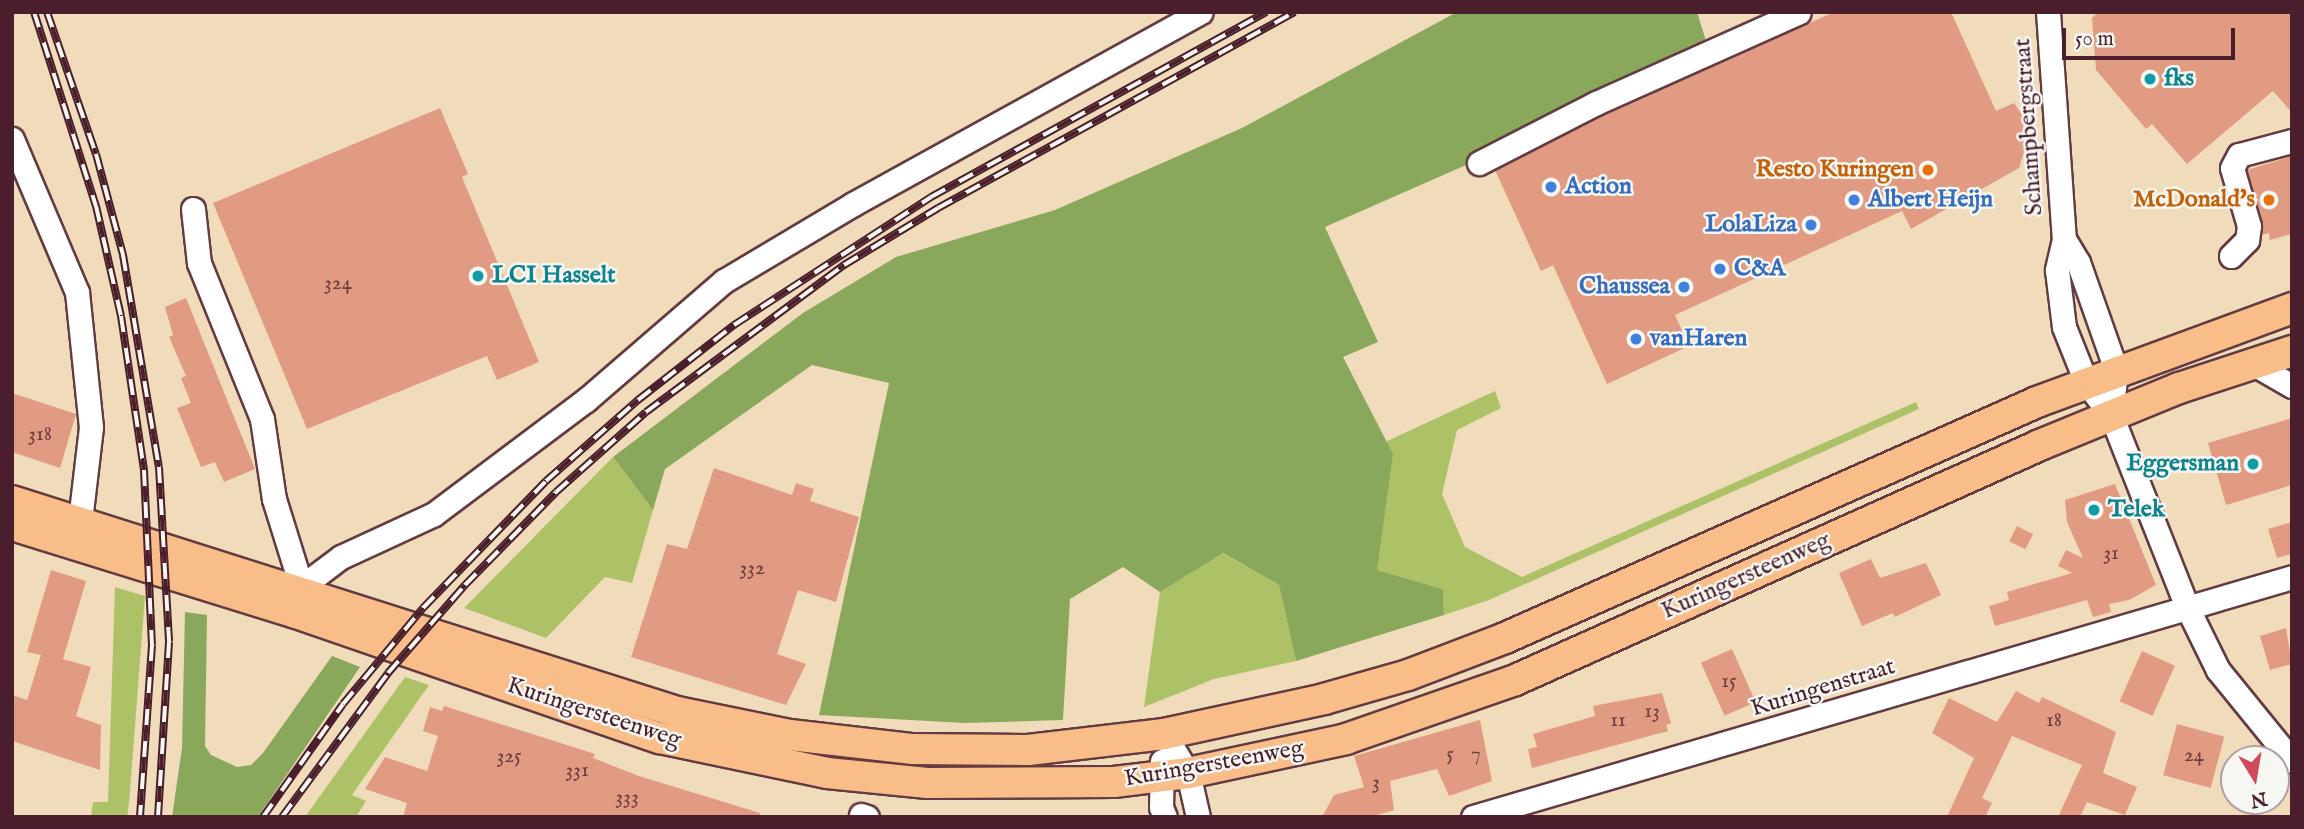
<!DOCTYPE html>
<style>
body{margin:0}
#map{position:relative;width:2304px;height:829px;overflow:hidden;background:#f0dcbb;font-family:"IM FELL English",serif}
div>[style]{position:absolute}
.green>*{inset:0;background:#adc267}
.forest>*{inset:0;background:#8aa85c}
.building>*{inset:0;background:#e29b83;transform-origin:0 0}
.roads{filter:drop-shadow(2px 0 #633b41) drop-shadow(-2px 0 #633b41) drop-shadow(0 2px #633b41) drop-shadow(0 -2px #633b41)}
.minor>*{height:23px;margin:-11.5px;padding:0 11.5px;transform-origin:11.5px;border-radius:11.5px;background:#fff}
.major>*{height:30px;margin:-15px;padding:0 15px;transform-origin:15px;border-radius:15px;background:#f8bd89}
.rail>*{height:8px;margin-top:-4px;transform-origin:0;background:repeating-linear-gradient(90deg,#f6f6f2 0 16px,#4a1f2b 0 32px);box-sizing:border-box;border-block:2px solid #4a1f2b}
.dots>*{width:19px;height:19px;translate:-50% -50%;box-sizing:border-box;border:4px solid #f6f6f2;border-radius:50%}
span{translate:-50% -50%;white-space:nowrap;text-align:center;line-height:1.15;-webkit-text-stroke:5px #f6f6f2;paint-order:stroke}
.number-label{font-size:21px;color:#703e41}
.number-label span{-webkit-text-stroke-width:0}
.culture-label{font-size:24px;color:#0d838f;font-weight:700}
.left{translate:0 -50%;text-align:left}
.right{translate:-100% -50%;text-align:right}
.street-label{font-size:24px;color:#4a1f2b}
.food-label{font-size:24px;color:#c56008;font-weight:700}
.shop-label{font-size:24px;color:#366cbe;font-weight:700}
.frame{position:absolute;inset:0;border:14px solid #4a1f2b;pointer-events:none}
.north{position:absolute;left:2220px;top:745px;width:70px;height:70px;box-sizing:border-box;background:#f6f6f2;border:2px solid #b1a0a2;border-radius:50%;rotate:169deg;font-size:19px;font-weight:700;line-height:28px;text-align:center;color:#4a1f2b}
.north::after{content:'';display:block;margin:auto;width:24px;height:32px;background:#d1495b;clip-path:polygon(50% 0,100% 100%,50% 72%,0 100%)}
.scale{position:absolute;left:2062px;top:28px;width:173px;height:32px;box-sizing:border-box;border:4px solid #4a1f2b;border-top:0;padding-left:9px;font-size:21px;line-height:24px;white-space:nowrap;color:#4a1f2b;-webkit-text-stroke:5px #f6f6f2;paint-order:stroke}
</style>
<div id="map">
<div class="green">
<div style="clip-path:polygon(1495px 391px,1501px 408px,1457px 430px,1442px 494px,1465px 547px,1522px 577px,1916px 402px,1919px 409px,1489px 600px,1444px 615px,1443px 589px,1377px 570px,1383px 443px)"></div>
<div style="clip-path:polygon(613px 457px,653px 510px,632px 583px,605px 577px,546px 638px,464px 608px)"></div>
<div style="clip-path:polygon(1222px 553px,1279px 585px,1296px 661px,1214px 679px,1144px 707px,1160px 592px)"></div>
<div style="clip-path:polygon(115px 587px,145px 596px,129px 804px,127px 817px,91px 817px,93px 802px,108px 802px)"></div>
<div style="clip-path:polygon(405px 677px,429px 685px,352px 795px,366px 801px,356px 817px,305px 817px)"></div>
</div>
<div class="forest">
<div style="clip-path:polygon(1457px 12px,1697px 12px,1706px 41px,1482px 158px,1325px 227px,1378px 342px,1343px 357px,1393px 454px,1377px 570px,1443px 589px,1444px 615px,1296px 661px,1279px 585px,1223px 553px,1160px 592px,1123px 567px,1070px 599px,1063px 720px,965px 723px,819px 715px,889px 383px,812px 365px,665px 469px,653px 510px,613px 457px,803px 313px,896px 257px,1055px 210px,1242px 128px)"></div>
<div style="clip-path:polygon(185px 612px,207px 615px,205px 746px,211px 755px,237px 767px,251px 765px,263px 753px,332px 656px,360px 667px,258px 817px,172px 817px,182px 748px)"></div>
</div>
<div class="building">
<div style="clip-path:polygon(1834px 12px,1951px 12px,1996px 111px,2014px 103px,2023px 116px,2024px 152px,2019px 168px,1911px 229px,1902px 211px,1675px 315px,1689px 346px,1607px 384px,1553px 265px,1541px 271px,1495px 170px,1587px 123px)"></div>
<div style="clip-path:polygon(2098px 12px,2292px 12px,2292px 113px,2273px 91px,2187px 164px,2152px 124px,2146px 129px,2096px 70px,2092px 18px)"></div>
<div style="clip-path:polygon(440px 108px,468px 174px,462px 177px,539px 362px,497px 380px,487px 356px,307px 429px,213px 203px)"></div>
<div style="clip-path:polygon(2292px 156px,2292px 234px,2270px 240px,2269px 233px,2262px 235px,2247px 170px)"></div>
<div style="clip-path:polygon(186px 298px,255px 469px,224px 482px,215px 462px,201px 467px,177px 408px,191px 403px,181px 378px,186px 376px,169px 337px,173px 335px,165px 307px)"></div>
<div style="clip-path:polygon(12px 393px,76px 414px,60px 468px,12px 452px)"></div>
<div style="clip-path:polygon(2292px 418px,2292px 485px,2226px 505px,2208px 443px)"></div>
<div style="clip-path:polygon(714px 468px,792px 495px,796px 483px,814px 489px,810px 501px,859px 517px,836px 602px,798px 590px,777px 654px,806px 664px,786px 705px,631px 657px,667px 544px,687px 549px)"></div>
<div style="clip-path:polygon(2115px 484px,2156px 585px,2129px 600px,2109px 604px,2111px 612px,2093px 617px,2087px 600px,1995px 626px,1989px 606px,2009px 600px,2007px 592px,2072px 573px,2058px 566px,2066px 550px,2083px 558px,2067px 522px,2065px 500px)"></div>
<div style="clip-path:polygon(2292px 522px,2292px 554px,2277px 558px,2268px 529px)"></div>
<div style="left:2017px;top:526px;width:18px;height:17px;rotate:27deg"></div>
<div style="clip-path:polygon(1871px 559px,1880px 578px,1926px 563px,1941px 595px,1895px 617px,1893px 613px,1862px 626px,1839px 573px)"></div>
<div style="clip-path:polygon(51px 570px,86px 581px,63px 659px,91px 667px,76px 716px,101px 725px,100px 770px,12px 741px,12px 695px,27px 700px,41px 655px,27px 652px)"></div>
<div style="clip-path:polygon(2286px 628px,2292px 664px,2270px 670px,2260px 636px)"></div>
<div style="left:1732px;top:649px;width:58px;height:34px;rotate:66deg"></div>
<div style="left:2142px;top:651px;width:36px;height:55px;rotate:24deg"></div>
<div style="clip-path:polygon(2016px 691px,2039px 703px,2042px 697px,2116px 732px,2103px 773px,2137px 787px,2125px 815px,2087px 802px,2080px 817px,2058px 817px,2082px 765px,2012px 736px,1982px 798px,1992px 803px,1985px 817px,1947px 817px,1974px 758px,1932px 733px,1949px 698px,1997px 722px)"></div>
<div style="clip-path:polygon(1662px 693px,1671px 723px,1666px 725px,1668px 731px,1532px 768px,1528px 749px,1537px 747px,1533px 734px,1595px 716px,1593px 706px)"></div>
<div style="clip-path:polygon(444px 706px,595px 754px,593px 758px,639px 776px,760px 813px,760px 817px,403px 817px,407px 803px,365px 789px,385px 757px,427px 771px,438px 736px,423px 731px,430px 707px,442px 711px)"></div>
<div style="clip-path:polygon(1480px 720px,1492px 781px,1449px 796px,1437px 769px,1390px 781px,1394px 810px,1370px 817px,1322px 817px,1334px 795px,1364px 787px,1354px 756px)"></div>
<div style="left:2177px;top:724px;width:49px;height:53px;rotate:15deg"></div>
</div>
<div class="roads">
<div class="minor">
<div style="left:2048px;top:12px;width:228px;rotate:86deg"></div>
<div style="left:2064px;top:239px;width:32px;rotate:103deg"></div>
<div style="left:2057px;top:270px;width:57px;rotate:83deg"></div>
<div style="left:2064px;top:327px;width:59px;rotate:68.2deg"></div>
<div style="left:2086px;top:382px;width:41px;rotate:52.9deg"></div>
<div style="left:2111px;top:415px;width:206px;rotate:68.4deg"></div>
<div style="left:2187px;top:607px;width:70px;rotate:63.8deg"></div>
<div style="left:2218px;top:670px;width:117px;rotate:50.9deg"></div>
<div style="left:12px;top:139px;width:166px;rotate:67deg"></div>
<div style="left:77px;top:292px;width:136px;rotate:84.1deg"></div>
<div style="left:91px;top:427px;width:111px;rotate:96.7deg"></div>
<div style="left:1479px;top:163px;width:131px;rotate:-27.1deg"></div>
<div style="left:1596px;top:103px;width:222px;rotate:-24.1deg"></div>
<div style="left:193px;top:209px;width:54px;rotate:83.7deg"></div>
<div style="left:199px;top:263px;width:168px;rotate:68deg"></div>
<div style="left:262px;top:419px;width:81px;rotate:81.5deg"></div>
<div style="left:274px;top:499px;width:97px;rotate:72.7deg"></div>
<div style="left:2064px;top:239px;width:27px;rotate:59deg"></div>
<div style="left:2078px;top:262px;width:114px;rotate:70.6deg"></div>
<div style="left:2116px;top:370px;width:45px;rotate:96.3deg"></div>
<div style="left:2231px;top:256px;width:23px;rotate:-45deg"></div>
<div style="left:2247px;top:240px;width:14px;rotate:-82deg"></div>
<div style="left:2249px;top:226px;width:60px;rotate:-106.3deg"></div>
<div style="left:2232px;top:168px;width:15px;rotate:-62deg"></div>
<div style="left:2239px;top:155px;width:55px;rotate:-14.8deg"></div>
<div style="left:2252px;top:363px;width:46px;rotate:29.9deg"></div>
<div style="left:299px;top:605px;width:30px;rotate:-63deg"></div>
<div style="left:313px;top:578px;width:35px;rotate:-37deg"></div>
<div style="left:341px;top:557px;width:102px;rotate:-24.8deg"></div>
<div style="left:434px;top:514px;width:190px;rotate:-36.9deg"></div>
<div style="left:586px;top:400px;width:182px;rotate:-40.8deg"></div>
<div style="left:724px;top:281px;width:150px;rotate:-30.8deg"></div>
<div style="left:853px;top:204px;width:397px;rotate:-28.9deg"></div>
<div style="left:1164px;top:734px;width:46px;rotate:58.4deg"></div>
<div style="left:1188px;top:773px;width:45px;rotate:77.2deg"></div>
<div style="left:1162px;top:761px;width:46px;rotate:91.2deg"></div>
<div style="left:1161px;top:807px;width:11px;rotate:68deg"></div>
<div style="left:861px;top:815px;width:6px;rotate:18deg"></div>
<div style="left:1473px;top:817px;width:853px;rotate:-16.33deg"></div>
</div>
<div class="major">
<div style="left:12px;top:501px;width:698px;rotate:17.6deg"></div>
<div style="left:677px;top:712px;width:115px;rotate:11.5deg"></div>
<div style="left:790px;top:735px;width:124px;rotate:6.5deg"></div>
<div style="left:913px;top:749px;width:115px;rotate:0.5deg"></div>
<div style="left:1028px;top:750px;width:137px;rotate:-6.7deg"></div>
<div style="left:1164px;top:734px;width:164px;rotate:-12.3deg"></div>
<div style="left:1324px;top:699px;width:87px;rotate:-15.9deg"></div>
<div style="left:1408px;top:675px;width:104px;rotate:-20.9deg"></div>
<div style="left:1505px;top:638px;width:582px;rotate:-23.92deg"></div>
<div style="left:2037px;top:402px;width:272px;rotate:-20.2deg"></div>
<div style="left:12px;top:525px;width:297px;rotate:17.2deg"></div>
<div style="left:296px;top:613px;width:385px;rotate:19deg"></div>
<div style="left:660px;top:738px;width:171px;rotate:11.8deg"></div>
<div style="left:827px;top:773px;width:101px;rotate:5.7deg"></div>
<div style="left:928px;top:783px;width:186px;rotate:-0.3deg"></div>
<div style="left:1114px;top:782px;width:75px;rotate:-6.9deg"></div>
<div style="left:1188px;top:773px;width:162px;rotate:-12.1deg"></div>
<div style="left:1346px;top:739px;width:177px;rotate:-19.2deg"></div>
<div style="left:1513px;top:681px;width:577px;rotate:-24.12deg"></div>
<div style="left:2040px;top:445px;width:150px;rotate:-22.3deg"></div>
<div style="left:2179px;top:388px;width:119px;rotate:-18.1deg"></div>
</div>
</div>
<div class="rail">
<div style="left:34px;top:12px;width:204px;rotate:72.3deg"></div>
<div style="left:96px;top:206px;width:113px;rotate:77.2deg"></div>
<div style="left:121px;top:316px;width:156px;rotate:81.5deg"></div>
<div style="left:144px;top:470px;width:175px;rotate:87.4deg"></div>
<div style="left:152px;top:645px;width:172px;rotate:94deg"></div>
<div style="left:47px;top:12px;width:150px;rotate:71deg"></div>
<div style="left:96px;top:154px;width:105px;rotate:75deg"></div>
<div style="left:123px;top:255px;width:215px;rotate:80.4deg"></div>
<div style="left:159px;top:467px;width:175px;rotate:86.7deg"></div>
<div style="left:169px;top:642px;width:175px;rotate:93.6deg"></div>
<div style="left:263px;top:817px;width:138px;rotate:-54.7deg"></div>
<div style="left:343px;top:704px;width:125px;rotate:-50.2deg"></div>
<div style="left:423px;top:608px;width:177px;rotate:-45.9deg"></div>
<div style="left:546px;top:481px;width:123px;rotate:-41.4deg"></div>
<div style="left:638px;top:400px;width:122px;rotate:-38deg"></div>
<div style="left:734px;top:325px;width:235px;rotate:-33deg"></div>
<div style="left:931px;top:197px;width:383px;rotate:-28.9deg"></div>
<div style="left:282px;top:817px;width:179px;rotate:-53.6deg"></div>
<div style="left:388px;top:673px;width:117px;rotate:-48.8deg"></div>
<div style="left:465px;top:585px;width:130px;rotate:-45.6deg"></div>
<div style="left:556px;top:492px;width:120px;rotate:-41.6deg"></div>
<div style="left:646px;top:412px;width:247px;rotate:-36.6deg"></div>
<div style="left:844px;top:265px;width:110px;rotate:-31.2deg"></div>
<div style="left:938px;top:208px;width:407px;rotate:-28.8deg"></div>
</div>
<div class="dots">
<div style="left:2150px;top:79px;background:#0f9aa8"></div>
<div style="left:1928px;top:170px;background:#e8710a"></div>
<div style="left:1551px;top:187px;background:#3f7fe0"></div>
<div style="left:1854px;top:200px;background:#3f7fe0"></div>
<div style="left:2269px;top:200px;background:#e8710a"></div>
<div style="left:1811px;top:225px;background:#3f7fe0"></div>
<div style="left:1720px;top:269px;background:#3f7fe0"></div>
<div style="left:478px;top:276px;background:#0f9aa8"></div>
<div style="left:1684px;top:287px;background:#3f7fe0"></div>
<div style="left:1636px;top:339px;background:#3f7fe0"></div>
<div style="left:2253px;top:464px;background:#0f9aa8"></div>
<div style="left:2094px;top:510px;background:#0f9aa8"></div>
</div>
<div class="number-label">
<span style="left:338px;top:284px">324</span>
<span style="left:40px;top:435px">318</span>
<span style="left:2111px;top:554px">31</span>
<span style="left:752px;top:569px">332</span>
<span style="left:1729px;top:682px">15</span>
<span style="left:1652px;top:712px">13</span>
<span style="left:1618px;top:721px">11</span>
<span style="left:2054px;top:721px">18</span>
<span style="left:1450px;top:755px">5</span>
<span style="left:1476px;top:755px">7</span>
<span style="left:2194px;top:756px">24</span>
<span style="left:509px;top:757px">325</span>
<span style="left:577px;top:771px">331</span>
<span style="left:1376px;top:783px">3</span>
<span style="left:627px;top:798px">333</span>
</div>
<div class="culture-label">
<span class="left" style="left:2164px;top:79px">fks</span>
<span class="left" style="left:492px;top:276px">LCI Hasselt</span>
<span class="right" style="left:2239px;top:464px">Eggersman</span>
<span class="left" style="left:2108px;top:510px">Telek</span>
</div>
<div class="street-label">
<span style="left:2029px;top:127px;rotate:-94deg">Schampbergstraat</span>
<span style="left:1746px;top:576px;rotate:-24deg">Kuringersteenweg</span>
<span style="left:1823px;top:688px;rotate:-17deg">Kuringenstraat</span>
<span style="left:594px;top:713px;rotate:18deg">Kuringersteenweg</span>
<span style="left:1214px;top:764px;rotate:-10deg">Kuringersteenweg</span>
</div>
<div class="food-label">
<span class="right" style="left:1914px;top:170px">Resto Kuringen</span>
<span class="right" style="left:2255px;top:200px">McDonald's</span>
</div>
<div class="shop-label">
<span class="left" style="left:1565px;top:187px">Action</span>
<span class="left" style="left:1868px;top:200px">Albert Heijn</span>
<span class="right" style="left:1797px;top:225px">LolaLiza</span>
<span class="left" style="left:1734px;top:269px">C&amp;A</span>
<span class="right" style="left:1670px;top:287px">Chaussea</span>
<span class="left" style="left:1650px;top:339px">vanHaren</span>
</div>
<div class="frame"></div>
<div class="north">N</div>
<div class="scale">50 m</div>
</div>
